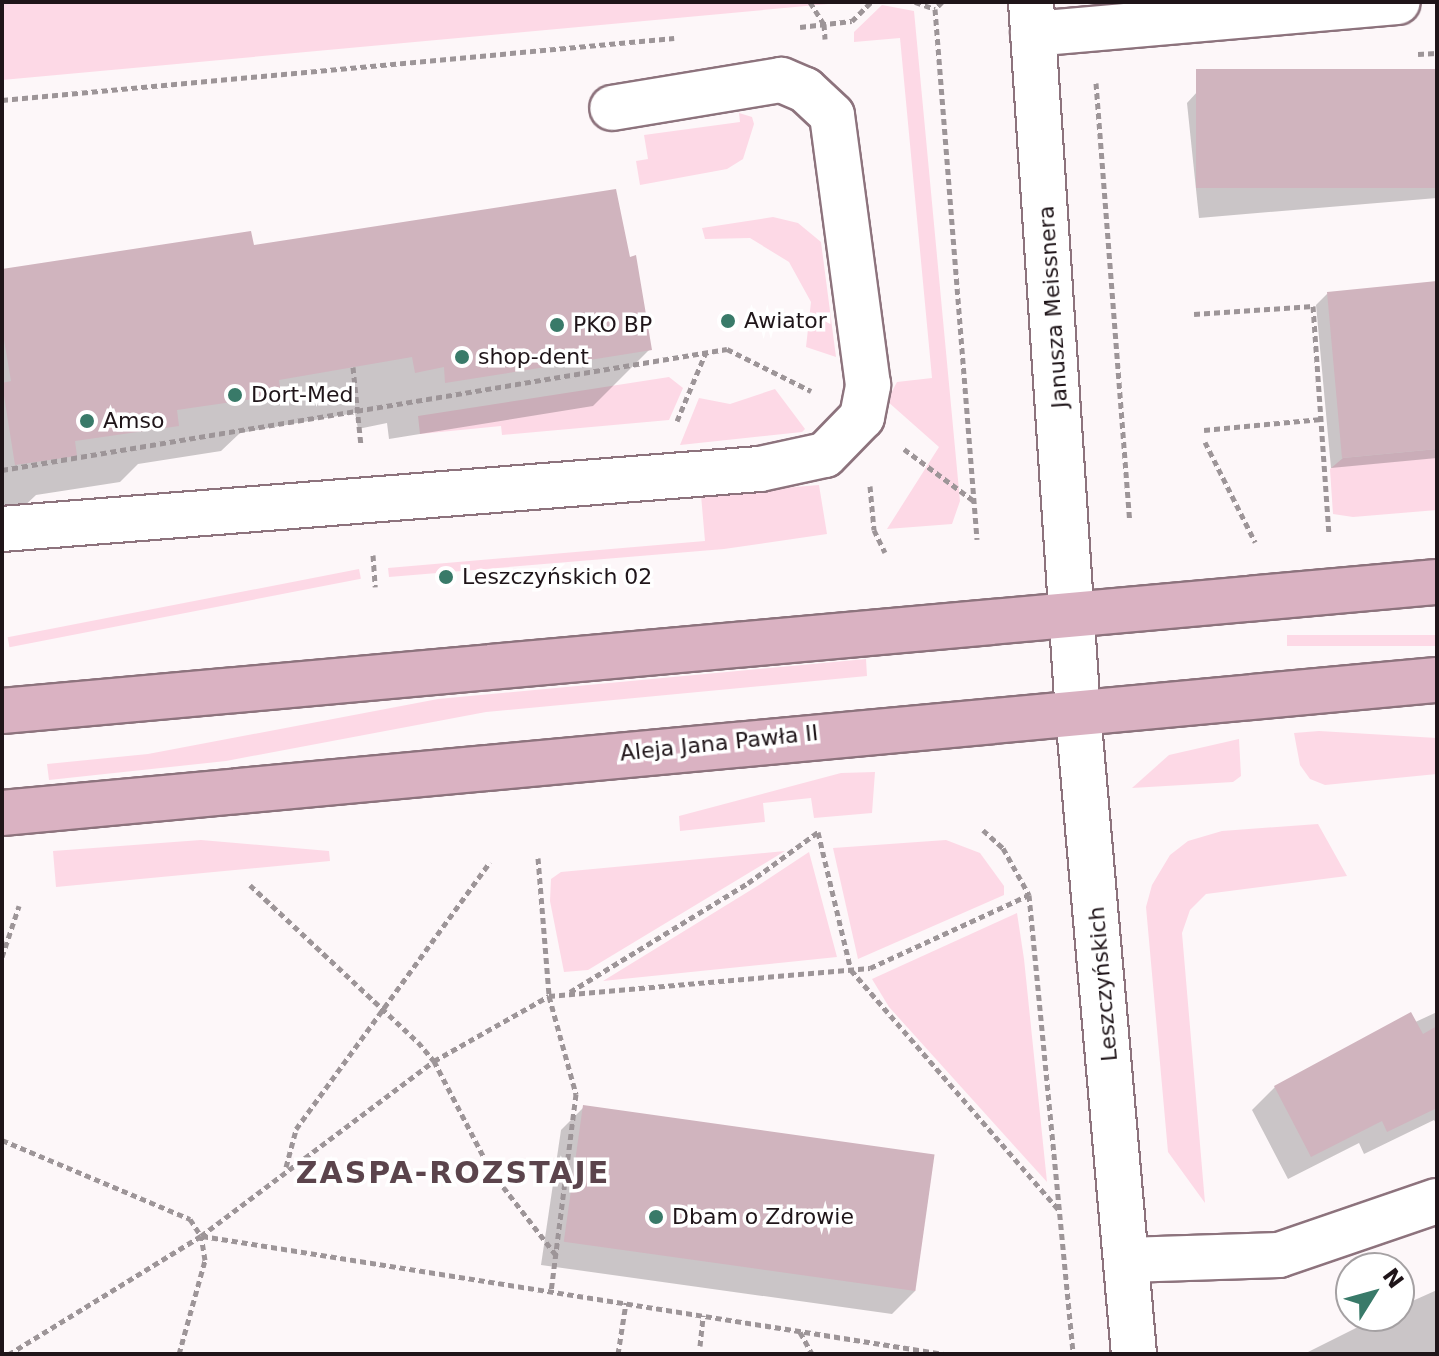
<!DOCTYPE html>
<meta charset="utf-8">
<style>
body{margin:0}
#map{position:relative;width:1439px;height:1356px;overflow:hidden;background:#fdf7f9;font-family:"DejaVu Sans",sans-serif}
div>[style]{position:absolute}
.green>*{inset:0;background:#fdd9e6;transform-origin:0 0}
.shadow>*{inset:0;background:#0003}
.building>*{inset:0;background:#d0b4be;transform-origin:0 0}
.path>*{height:5px;margin-top:-2.5px;transform-origin:0;background:repeating-linear-gradient(90deg,#9d9598 0 6px,transparent 0 10px)}
.roads{filter:drop-shadow(2px 0 #8d737d) drop-shadow(-2px 0 #8d737d) drop-shadow(0 2px #8d737d) drop-shadow(0 -2px #8d737d)}
.minor>*{height:44px;margin:-22px;padding:0 22px;transform-origin:22px;border-radius:22px;background:#fff}
.major>*{height:44px;margin:-22px;padding:0 22px;transform-origin:22px;border-radius:22px;background:#dab2c2}
.dots>*{width:22px;height:22px;translate:-50% -50%;box-sizing:border-box;border:4px solid #fff;border-radius:50%}
span{translate:-50% -50%;white-space:nowrap;text-align:center;line-height:1.15;-webkit-text-stroke:7px #fff;paint-order:stroke}
.street-label{font-size:22px;color:#1f1519}
.poi-label{font-size:22px;color:#1f1519}
.left{translate:0 -50%;text-align:left}
.district-label{font-size:30px;color:#5b444c;font-weight:700;letter-spacing:2px}
.frame{position:absolute;inset:0;border:4px solid #1f1519;pointer-events:none}
.north{position:absolute;left:1335px;top:1252px;width:80px;height:80px;box-sizing:border-box;background:#fff;border:2px solid #a5a1a3;border-radius:50%;rotate:53deg;font-size:22px;font-weight:700;line-height:32px;text-align:center;color:#1f1519}
.north::after{content:'';display:block;margin:auto;width:28px;height:36px;background:#397a69;clip-path:polygon(50% 0,100% 100%,50% 72%,0 100%)}
</style>
<div id="map">
<div class="green">
<div style="clip-path:polygon(2px 2px,850px 2px,2px 80px)"></div>
<div style="clip-path:polygon(882px 5px,914px 11px,960px 501px,952px 524px,887px 529px,939px 447px,887px 401px,897px 382px,932px 378px,900px 38px,854px 42px,854px 32px)"></div>
<div style="clip-path:polygon(739px 113px,752px 117px,754px 124px,743px 159px,727px 169px,640px 185px,636px 161px,648px 159px,644px 135px,740px 122px)"></div>
<div style="clip-path:polygon(773px 217px,798px 223px,821px 242px,836px 357px,806px 347px,811px 302px,789px 262px,750px 238px,705px 239px,702px 228px)"></div>
<div style="clip-path:polygon(669px 377px,683px 388px,669px 420px,502px 435px,501px 426px,420px 434px,418px 416px)"></div>
<div style="clip-path:polygon(775px 389px,805px 429px,802px 432px,680px 445px,699px 398px,730px 404px)"></div>
<div style="clip-path:polygon(1437px 449px,1437px 510px,1353px 517px,1333px 514px,1330px 469px,1343px 458px)"></div>
<div style="clip-path:polygon(819px 485px,827px 534px,724px 549px,389px 577px,388px 568px,705px 541px,701px 495px)"></div>
<div style="left:359px;top:569px;width:10px;height:358px;rotate:79deg"></div>
<div style="left:1437px;top:635px;width:11px;height:150px;rotate:90deg"></div>
<div style="clip-path:polygon(866px 659px,867px 676px,486px 712px,226px 761px,49px 780px,47px 764px,148px 754px,438px 699px)"></div>
<div style="clip-path:polygon(1319px 731px,1437px 738px,1437px 774px,1325px 785px,1310px 779px,1300px 765px,1294px 733px)"></div>
<div style="clip-path:polygon(1239px 739px,1241px 776px,1233px 782px,1132px 788px,1169px 755px)"></div>
<div style="clip-path:polygon(875px 772px,872px 813px,814px 818px,811px 798px,763px 803px,765px 822px,680px 831px,679px 816px,841px 773px)"></div>
<div style="clip-path:polygon(1318px 824px,1347px 876px,1206px 894px,1190px 910px,1182px 933px,1205px 1203px,1168px 1152px,1146px 907px,1152px 885px,1170px 855px,1188px 841px,1222px 831px)"></div>
<div style="clip-path:polygon(201px 840px,329px 851px,330px 861px,56px 887px,53px 851px)"></div>
<div style="clip-path:polygon(946px 840px,980px 853px,1004px 886px,1004px 895px,858px 959px,833px 848px)"></div>
<div style="clip-path:polygon(785px 851px,588px 970px,564px 972px,550px 901px,551px 879px,561px 872px)"></div>
<div style="clip-path:polygon(809px 852px,837px 957px,603px 981px,759px 885px)"></div>
<div style="clip-path:polygon(1017px 913px,1024px 959px,1047px 1182px,889px 1007px,872px 979px)"></div>
</div>
<div class="shadow">
<div style="clip-path:polygon(1437px 71px,1437px 198px,1199px 218px,1187px 103px,1198px 91px)"></div>
<div style="clip-path:polygon(253px 247px,650px 349px,593px 406px,389px 439px,387px 423px,358px 429px,355px 413px,240px 433px,221px 451px,138px 464px,120px 482px,36px 495px,18px 512px,2px 515px,2px 271px)"></div>
<div style="clip-path:polygon(1437px 283px,1437px 458px,1331px 468px,1316px 305px,1327px 294px)"></div>
<div style="clip-path:polygon(1437px 1012px,1437px 1125px,1434px 1120px,1364px 1154px,1359px 1143px,1288px 1179px,1252px 1110px,1275px 1087px)"></div>
<div style="clip-path:polygon(584px 1107px,915px 1291px,892px 1314px,541px 1265px,561px 1130px)"></div>
<div style="clip-path:polygon(1437px 1290px,1437px 1354px,1304px 1354px,1380px 1316px,1399px 1316px,1399px 1307px)"></div>
</div>
<div class="building">
<div style="left:1437px;top:69px;width:119px;height:241px;rotate:90deg"></div>
<div style="clip-path:polygon(616px 189px,630px 257px,636px 255px,652px 350px,445px 383px,444px 367px,415px 373px,412px 357px,279px 380px,281px 395px,177px 410px,179px 426px,75px 441px,77px 456px,15px 465px,2px 383px,11px 381px,2px 328px,2px 269px,251px 231px,254px 245px)"></div>
<div style="clip-path:polygon(1437px 281px,1437px 449px,1342px 458px,1327px 292px)"></div>
<div style="clip-path:polygon(1411px 1012px,1423px 1034px,1437px 1026px,1437px 1108px,1387px 1132px,1382px 1121px,1311px 1157px,1274px 1086px)"></div>
<div style="left:583px;top:1105px;width:355px;height:138px;rotate:8deg"></div>
</div>
<div class="path">
<div style="left:810px;top:2px;width:26px;rotate:58deg"></div>
<div style="left:824px;top:24px;width:15px;rotate:86deg"></div>
<div style="left:915px;top:2px;width:21px;rotate:19deg"></div>
<div style="left:942px;top:2px;width:10px;rotate:135deg"></div>
<div style="left:935px;top:9px;width:532px;rotate:85.47deg"></div>
<div style="left:800px;top:27px;width:52px;rotate:-6.6deg"></div>
<div style="left:852px;top:21px;width:27px;rotate:-45deg"></div>
<div style="left:1418px;top:54px;width:19px;rotate:-3deg"></div>
<div style="left:1096px;top:83px;width:439px;rotate:85.6deg"></div>
<div style="left:2px;top:100px;width:675px;rotate:-5.27deg"></div>
<div style="left:1194px;top:314px;width:119px;rotate:-3.8deg"></div>
<div style="left:1313px;top:306px;width:229px;rotate:86deg"></div>
<div style="left:353px;top:367px;width:79px;rotate:84.2deg"></div>
<div style="left:677px;top:421px;width:75px;rotate:-67.2deg"></div>
<div style="left:1204px;top:430px;width:118px;rotate:-5.4deg"></div>
<div style="left:1205px;top:442px;width:112px;rotate:63.4deg"></div>
<div style="left:904px;top:449px;width:87px;rotate:36.6deg"></div>
<div style="left:2px;top:470px;width:735px;rotate:-9.48deg"></div>
<div style="left:727px;top:349px;width:94px;rotate:26.6deg"></div>
<div style="left:870px;top:486px;width:44px;rotate:84.8deg"></div>
<div style="left:874px;top:530px;width:25px;rotate:64deg"></div>
<div style="left:373px;top:555px;width:32px;rotate:86deg"></div>
<div style="left:983px;top:830px;width:27px;rotate:42deg"></div>
<div style="left:1003px;top:848px;width:54px;rotate:61deg"></div>
<div style="left:1029px;top:895px;width:461px;rotate:84.5deg"></div>
<div style="left:538px;top:858px;width:138px;rotate:85.4deg"></div>
<div style="left:549px;top:996px;width:102px;rotate:74.6deg"></div>
<div style="left:576px;top:1094px;width:199px;rotate:97.2deg"></div>
<div style="left:250px;top:885px;width:230px;rotate:43.1deg"></div>
<div style="left:418px;top:1042px;width:25px;rotate:50deg"></div>
<div style="left:434px;top:1061px;width:124px;rotate:62.6deg"></div>
<div style="left:491px;top:1171px;width:106px;rotate:52.3deg"></div>
<div style="left:2px;top:957px;width:54px;rotate:-71.6deg"></div>
<div style="left:570px;top:992px;width:209px;rotate:-31.5deg"></div>
<div style="left:748px;top:883px;width:87px;rotate:-36.1deg"></div>
<div style="left:818px;top:832px;width:142px;rotate:76.6deg"></div>
<div style="left:851px;top:970px;width:318px;rotate:49.1deg"></div>
<div style="left:2px;top:1140px;width:204px;rotate:22.8deg"></div>
<div style="left:190px;top:1219px;width:20px;rotate:57deg"></div>
<div style="left:201px;top:1236px;width:225px;rotate:148.4deg"></div>
<div style="left:286px;top:1167px;width:39px;rotate:-75deg"></div>
<div style="left:296px;top:1129px;width:330px;rotate:-54deg"></div>
<div style="left:201px;top:1236px;width:291px;rotate:-36.9deg"></div>
<div style="left:434px;top:1061px;width:132px;rotate:-29.5deg"></div>
<div style="left:549px;top:996px;width:322px;rotate:-5deg"></div>
<div style="left:870px;top:968px;width:175px;rotate:-24.7deg"></div>
<div style="left:202px;top:1236px;width:751px;rotate:9.04deg"></div>
<div style="left:800px;top:1332px;width:25px;rotate:61deg"></div>
<div style="left:700px;top:1346px;width:31px;rotate:-84deg"></div>
<div style="left:179px;top:1354px;width:98px;rotate:-74.5deg"></div>
<div style="left:205px;top:1260px;width:24px;rotate:-99deg"></div>
<div style="left:618px;top:1354px;width:52px;rotate:-81.1deg"></div>
</div>
<div class="roads">
<div class="minor">
<div style="left:1031px;top:2px;width:713px;rotate:86.22deg"></div>
<div style="left:1078px;top:713px;width:643px;rotate:85.01deg"></div>
<div style="left:1033px;top:34px;width:366px;rotate:-5deg"></div>
<div style="left:2px;top:529px;width:760px;rotate:-4.53deg"></div>
<div style="left:760px;top:469px;width:66px;rotate:-12.2deg"></div>
<div style="left:825px;top:455px;width:53px;rotate:-45.8deg"></div>
<div style="left:862px;top:417px;width:33px;rotate:-79deg"></div>
<div style="left:868px;top:385px;width:272px;rotate:-97.6deg"></div>
<div style="left:832px;top:115px;width:37px;rotate:-137deg"></div>
<div style="left:805px;top:90px;width:26px;rotate:-157deg"></div>
<div style="left:781px;top:80px;width:171px;rotate:170.6deg"></div>
<div style="left:1127px;top:1260px;width:152px;rotate:-1.9deg"></div>
<div style="left:1279px;top:1255px;width:167px;rotate:-18.9deg"></div>
</div>
<div class="major">
<div style="left:2px;top:711px;width:1441px;rotate:-5.14deg"></div>
<div style="left:2px;top:813px;width:1441px;rotate:-5.3deg"></div>
</div>
</div>
<div class="dots">
<div style="left:728px;top:321px;background:#397a69"></div>
<div style="left:557px;top:325px;background:#397a69"></div>
<div style="left:462px;top:357px;background:#397a69"></div>
<div style="left:235px;top:395px;background:#397a69"></div>
<div style="left:87px;top:421px;background:#397a69"></div>
<div style="left:446px;top:577px;background:#397a69"></div>
<div style="left:656px;top:1217px;background:#397a69"></div>
</div>
<div class="street-label">
<span style="left:1053px;top:307px;rotate:-94deg">Janusza Meissnera</span>
<span style="left:719px;top:743px;rotate:-6deg">Aleja Jana Pawła II</span>
<span style="left:1103px;top:984px;rotate:-95deg">Leszczyńskich</span>
</div>
<div class="poi-label">
<span class="left" style="left:744px;top:321px">Awiator</span>
<span class="left" style="left:573px;top:325px">PKO BP</span>
<span class="left" style="left:478px;top:357px">shop-dent</span>
<span class="left" style="left:251px;top:395px">Dort-Med</span>
<span class="left" style="left:103px;top:421px">Amso</span>
<span class="left" style="left:462px;top:577px">Leszczyńskich 02</span>
<span class="left" style="left:672px;top:1217px">Dbam o Zdrowie</span>
</div>
<div class="district-label">
<span style="left:453px;top:1173px">ZASPA-ROZSTAJE</span>
</div>
<div class="frame"></div>
<div class="north">N</div>
</div>
